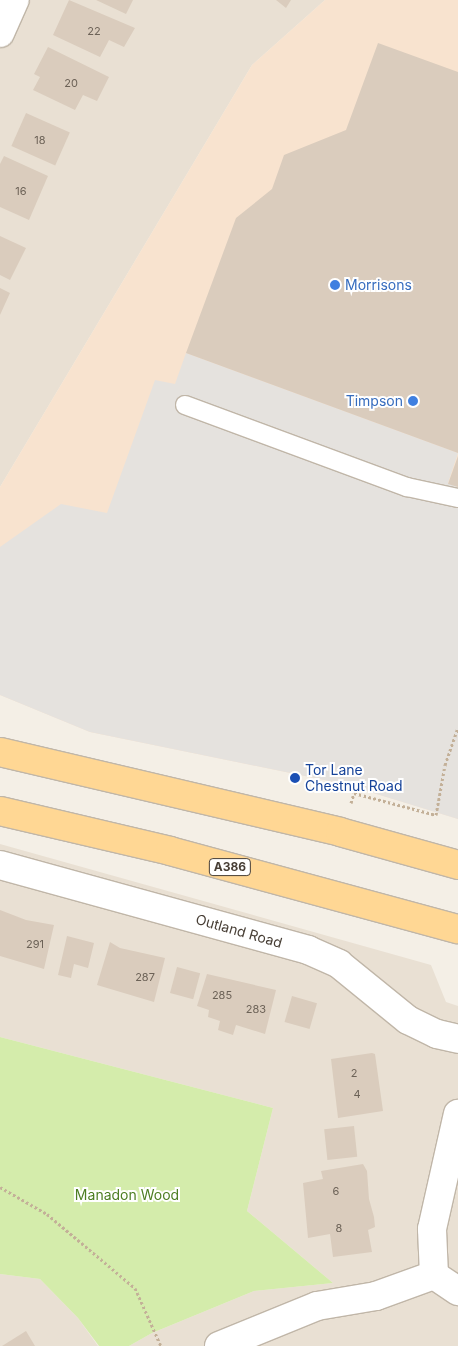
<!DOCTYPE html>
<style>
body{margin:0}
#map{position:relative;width:458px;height:1346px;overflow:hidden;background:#f4efe6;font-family:Inter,sans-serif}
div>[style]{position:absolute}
.residential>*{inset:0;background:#e9e0d3}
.commercial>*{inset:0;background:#f8e3cf}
.green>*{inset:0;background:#d4ecab}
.parking>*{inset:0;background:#e5e2de}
.building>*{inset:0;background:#daccbd;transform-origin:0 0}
.path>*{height:3px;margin-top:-1.5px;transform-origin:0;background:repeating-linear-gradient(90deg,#c3b098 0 2.5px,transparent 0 5px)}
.roads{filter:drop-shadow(1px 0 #c0b6a8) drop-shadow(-1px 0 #c0b6a8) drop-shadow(0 1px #c0b6a8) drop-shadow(0 -1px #c0b6a8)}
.service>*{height:18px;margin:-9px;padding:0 9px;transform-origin:9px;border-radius:9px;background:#fff}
.minor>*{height:28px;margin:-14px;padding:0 14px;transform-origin:14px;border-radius:14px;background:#fff}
.primary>*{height:28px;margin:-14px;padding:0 14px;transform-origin:14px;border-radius:14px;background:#ffd794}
.dots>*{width:14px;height:14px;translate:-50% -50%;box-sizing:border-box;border:2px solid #fff;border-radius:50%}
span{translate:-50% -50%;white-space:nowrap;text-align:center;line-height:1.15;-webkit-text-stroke:4px #fff;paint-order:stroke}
.number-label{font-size:11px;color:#6c6257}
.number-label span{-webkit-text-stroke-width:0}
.shield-label span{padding:1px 4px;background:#fff;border:1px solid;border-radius:4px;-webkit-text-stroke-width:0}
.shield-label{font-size:12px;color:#473e35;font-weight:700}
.shop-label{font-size:14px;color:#366cbe}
.left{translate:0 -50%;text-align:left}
.right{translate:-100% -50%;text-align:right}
.transit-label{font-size:14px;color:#164399}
.street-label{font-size:14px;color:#473e35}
.park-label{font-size:14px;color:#4d7e23}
</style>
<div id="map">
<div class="residential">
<div style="clip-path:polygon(0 0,325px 0,252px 65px,0 487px)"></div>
<div style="clip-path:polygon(0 844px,431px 965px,446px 1002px,458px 1006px,458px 1346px,129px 1346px,152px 1333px,254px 1291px,333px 1283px,247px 1211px,273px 1108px,0 1037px)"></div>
<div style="clip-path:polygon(0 1274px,40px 1279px,78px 1318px,98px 1346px,0 1346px)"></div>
</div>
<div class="commercial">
<div style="clip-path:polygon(325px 0,458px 0,458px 819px,344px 784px,90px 732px,0 695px,0 487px,252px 65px)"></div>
</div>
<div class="green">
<div style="clip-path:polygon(0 1037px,273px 1108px,247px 1211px,333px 1283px,254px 1291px,152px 1333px,129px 1346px,99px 1346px,78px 1318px,40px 1279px,0 1274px)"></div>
</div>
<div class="parking">
<div style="clip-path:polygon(186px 353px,458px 453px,448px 483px,458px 487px,458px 819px,344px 784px,90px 732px,0 695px,0 547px,61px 504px,107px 513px,155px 380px,175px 384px)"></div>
</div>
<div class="building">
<div style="clip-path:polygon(69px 0,135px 28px,124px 47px,109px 40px,100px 57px,53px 35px)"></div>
<div style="clip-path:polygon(96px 0,133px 0,126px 14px)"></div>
<div style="clip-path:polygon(276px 0,291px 0,286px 8px)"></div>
<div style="clip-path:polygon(378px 43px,458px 72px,458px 453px,186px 353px,236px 218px,272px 189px,284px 155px,346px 130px)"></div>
<div style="clip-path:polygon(48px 47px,109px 77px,97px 101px,83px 95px,75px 110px,33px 90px,40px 77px,34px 74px)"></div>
<div style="left:26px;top:113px;width:48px;height:36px;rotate:24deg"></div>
<div style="clip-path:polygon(4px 156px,48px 176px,29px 220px,0 207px,0 164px)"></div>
<div style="clip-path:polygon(0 236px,26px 248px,10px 280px,0 275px)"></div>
<div style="clip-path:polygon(0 288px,10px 293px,0 315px)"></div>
<div style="clip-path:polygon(458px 456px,458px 487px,448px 484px)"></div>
<div style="clip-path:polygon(0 910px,26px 920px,54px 925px,44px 969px,0 956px)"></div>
<div style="clip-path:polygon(67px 936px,94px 943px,88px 968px,74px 964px,71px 978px,58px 975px)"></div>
<div style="clip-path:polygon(110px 942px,120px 948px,165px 958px,154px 1002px,97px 985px)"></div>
<div style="left:177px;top:967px;width:24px;height:27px;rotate:15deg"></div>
<div style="clip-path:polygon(207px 974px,276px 990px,265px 1034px,236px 1025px,233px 1035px,218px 1030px,220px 1021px,208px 1017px,209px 1010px,197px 1006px)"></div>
<div style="left:292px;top:996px;width:26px;height:27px;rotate:16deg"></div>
<div style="clip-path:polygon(372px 1053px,375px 1054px,383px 1111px,338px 1118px,331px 1059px)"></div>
<div style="left:354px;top:1126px;width:31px;height:30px;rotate:84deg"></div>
<div style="clip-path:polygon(363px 1164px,367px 1171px,369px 1199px,374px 1217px,375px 1227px,368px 1230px,372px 1252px,333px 1257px,330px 1234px,308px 1238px,303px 1183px,323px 1179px,321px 1171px)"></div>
<div style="clip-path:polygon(26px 1331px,35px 1346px,2px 1346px)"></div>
</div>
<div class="path">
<div style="left:351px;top:803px;width:10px;rotate:-73deg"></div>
<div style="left:354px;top:793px;width:85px;rotate:15deg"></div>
<div style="left:436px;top:815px;width:51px;rotate:-79.8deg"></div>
<div style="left:445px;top:765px;width:39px;rotate:-71deg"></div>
<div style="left:0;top:1187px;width:54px;rotate:29.9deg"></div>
<div style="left:47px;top:1214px;width:115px;rotate:40.1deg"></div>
<div style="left:135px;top:1288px;width:64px;rotate:65.9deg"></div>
</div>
<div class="roads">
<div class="service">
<div style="left:185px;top:405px;width:237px;rotate:20.3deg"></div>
<div style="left:407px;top:487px;width:52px;rotate:12.2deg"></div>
</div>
<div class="minor">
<div style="left:0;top:33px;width:36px;rotate:-66deg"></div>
<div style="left:0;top:865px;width:320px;rotate:15.4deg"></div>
<div style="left:308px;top:950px;width:34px;rotate:24deg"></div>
<div style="left:339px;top:964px;width:89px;rotate:39.1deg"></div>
<div style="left:408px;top:1020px;width:32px;rotate:26deg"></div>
<div style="left:437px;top:1034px;width:22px;rotate:13deg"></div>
<div style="left:434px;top:1275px;width:46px;rotate:-92.5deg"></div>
<div style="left:432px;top:1229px;width:118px;rotate:-77.3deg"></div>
<div style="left:434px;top:1275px;width:29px;rotate:34deg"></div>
<div style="left:219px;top:1346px;width:106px;rotate:-22.2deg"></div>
<div style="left:317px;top:1306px;width:60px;rotate:-9.6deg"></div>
<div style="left:376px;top:1296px;width:62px;rotate:-19.9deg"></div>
</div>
<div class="primary">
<div style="left:0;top:752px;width:349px;rotate:13.2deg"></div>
<div style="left:340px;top:832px;width:123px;rotate:15.6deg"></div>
<div style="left:0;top:811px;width:175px;rotate:13.2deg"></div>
<div style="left:170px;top:851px;width:298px;rotate:15.2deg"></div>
</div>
</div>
<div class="dots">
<div style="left:335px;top:285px;background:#3f7fe0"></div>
<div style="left:413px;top:401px;background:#3f7fe0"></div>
<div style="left:295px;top:778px;background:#1a4fb4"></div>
</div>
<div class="number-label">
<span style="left:94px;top:31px">22</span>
<span style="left:71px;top:83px">20</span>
<span style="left:40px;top:140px">18</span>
<span style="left:21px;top:191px">16</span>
<span style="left:35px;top:944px">291</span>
<span style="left:145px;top:977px">287</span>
<span style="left:222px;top:995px">285</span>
<span style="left:256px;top:1009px">283</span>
<span style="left:354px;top:1073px">2</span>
<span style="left:357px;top:1094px">4</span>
<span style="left:336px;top:1191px">6</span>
<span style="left:339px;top:1228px">8</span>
</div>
<div class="shield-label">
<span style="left:230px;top:867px">A386</span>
</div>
<div class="shop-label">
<span class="left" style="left:345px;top:285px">Morrisons</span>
<span class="right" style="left:403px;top:401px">Timpson</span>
</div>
<div class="transit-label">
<span class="left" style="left:305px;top:778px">Tor Lane<br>Chestnut Road</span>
</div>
<div class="street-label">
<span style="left:239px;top:931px;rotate:16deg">Outland Road</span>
</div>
<div class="park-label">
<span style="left:127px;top:1195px">Manadon Wood</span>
</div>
</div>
